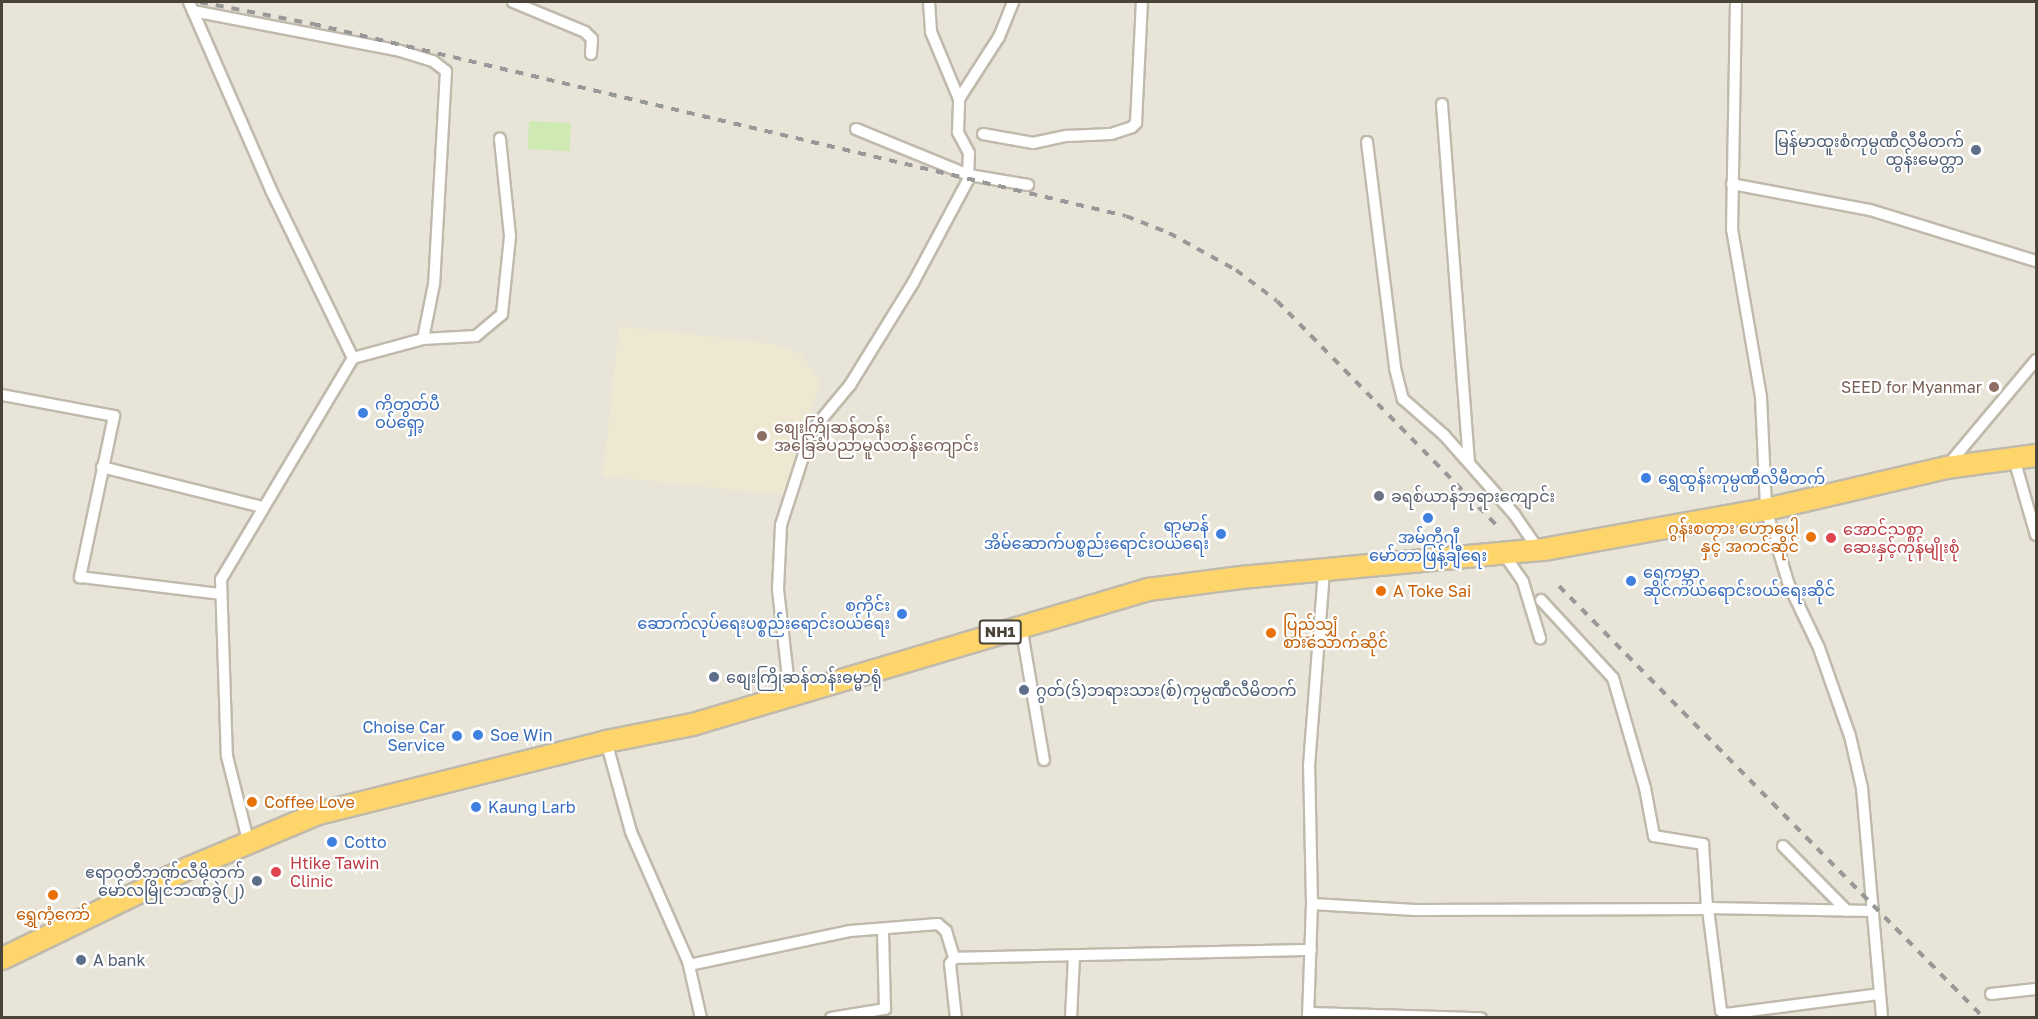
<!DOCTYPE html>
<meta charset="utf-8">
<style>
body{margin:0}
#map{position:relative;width:2038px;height:1019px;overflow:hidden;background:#f5f2ea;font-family:"Golos Text","Noto Sans Myanmar",sans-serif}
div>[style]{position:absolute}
.residential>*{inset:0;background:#e9e4d8;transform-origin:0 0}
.education>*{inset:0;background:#eee8d3}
.green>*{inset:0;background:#cee9b2;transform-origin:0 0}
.roads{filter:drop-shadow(2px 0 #c0baac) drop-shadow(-2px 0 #c0baac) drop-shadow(0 2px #c0baac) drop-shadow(0 -2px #c0baac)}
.street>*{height:10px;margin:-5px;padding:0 5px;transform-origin:5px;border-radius:5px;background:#fff}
.highway>*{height:21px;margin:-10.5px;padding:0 10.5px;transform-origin:10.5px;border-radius:10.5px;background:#fed56b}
.rail>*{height:4px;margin-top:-2px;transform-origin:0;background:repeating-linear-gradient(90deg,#989898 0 8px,transparent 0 16px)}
.dots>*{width:16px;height:16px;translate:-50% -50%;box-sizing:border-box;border:3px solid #fff;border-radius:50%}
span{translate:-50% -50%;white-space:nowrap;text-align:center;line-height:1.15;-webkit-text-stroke:4.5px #fff;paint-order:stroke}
.shield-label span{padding:2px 4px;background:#fff;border:2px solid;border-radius:4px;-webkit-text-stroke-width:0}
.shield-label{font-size:15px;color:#494338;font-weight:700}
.service-label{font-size:16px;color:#4e5e75}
.right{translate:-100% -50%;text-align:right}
.left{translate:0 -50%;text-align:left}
.education-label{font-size:16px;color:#785e54}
.shop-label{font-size:16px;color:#366cbe}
.worship-label{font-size:16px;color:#5b616d}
.food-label{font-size:16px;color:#c56008}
.health-label{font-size:16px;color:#be3a42}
.frame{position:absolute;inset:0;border:3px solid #494338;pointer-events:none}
</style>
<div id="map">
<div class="residential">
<div style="left:2px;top:2px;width:2034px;height:1015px"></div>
</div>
<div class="education">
<div style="clip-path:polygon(619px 326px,775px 344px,802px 355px,820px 383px,783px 495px,603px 476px)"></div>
</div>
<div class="green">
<div style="left:529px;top:121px;width:42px;height:28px;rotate:3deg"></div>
</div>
<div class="roads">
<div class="street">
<div style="left:189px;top:2px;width:205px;rotate:66.4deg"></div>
<div style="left:271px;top:190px;width:187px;rotate:64deg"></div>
<div style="left:353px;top:358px;width:257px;rotate:120.8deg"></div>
<div style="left:221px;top:579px;width:177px;rotate:88.1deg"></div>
<div style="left:227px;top:756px;width:87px;rotate:76deg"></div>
<div style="left:513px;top:2px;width:78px;rotate:22.6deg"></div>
<div style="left:585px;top:32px;width:10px;rotate:45deg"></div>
<div style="left:592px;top:39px;width:15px;rotate:94deg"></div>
<div style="left:929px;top:2px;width:30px;rotate:86deg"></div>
<div style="left:931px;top:32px;width:73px;rotate:67.3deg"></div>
<div style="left:1736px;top:2px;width:227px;rotate:91deg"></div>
<div style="left:1732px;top:229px;width:170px;rotate:80.2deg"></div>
<div style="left:1761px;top:397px;width:112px;rotate:87.4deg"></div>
<div style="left:1766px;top:509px;width:79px;rotate:73.2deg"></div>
<div style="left:1789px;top:585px;width:70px;rotate:64.5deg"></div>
<div style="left:1819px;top:648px;width:93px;rotate:70.6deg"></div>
<div style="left:1850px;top:736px;width:53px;rotate:77deg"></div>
<div style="left:1862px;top:788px;width:231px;rotate:85deg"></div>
<div style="left:193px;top:11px;width:211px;rotate:10.9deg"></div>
<div style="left:400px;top:51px;width:34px;rotate:17deg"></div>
<div style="left:433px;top:61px;width:16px;rotate:38deg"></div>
<div style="left:446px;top:71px;width:213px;rotate:93.2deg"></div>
<div style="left:434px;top:284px;width:56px;rotate:101.3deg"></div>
<div style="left:1442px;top:104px;width:359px;rotate:85.7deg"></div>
<div style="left:856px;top:129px;width:122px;rotate:22.2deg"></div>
<div style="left:969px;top:175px;width:60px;rotate:9.6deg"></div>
<div style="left:983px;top:134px;width:51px;rotate:10.2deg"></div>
<div style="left:1033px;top:143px;width:35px;rotate:-12deg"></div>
<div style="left:1067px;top:136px;width:44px;rotate:-2.6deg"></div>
<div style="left:1111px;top:134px;width:22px;rotate:-18deg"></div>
<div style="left:1132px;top:127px;width:6px;rotate:-45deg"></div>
<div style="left:1136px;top:123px;width:121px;rotate:-87.2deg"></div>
<div style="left:1367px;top:142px;width:228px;rotate:82.9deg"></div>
<div style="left:1395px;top:368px;width:32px;rotate:76deg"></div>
<div style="left:1403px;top:399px;width:55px;rotate:41.3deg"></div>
<div style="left:1444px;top:435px;width:106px;rotate:48.5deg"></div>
<div style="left:1514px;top:514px;width:42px;rotate:55.6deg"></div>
<div style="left:1732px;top:184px;width:140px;rotate:10.7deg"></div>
<div style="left:1870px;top:210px;width:174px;rotate:17.1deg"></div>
<div style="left:353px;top:358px;width:73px;rotate:-15.2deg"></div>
<div style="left:423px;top:339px;width:53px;rotate:-3.2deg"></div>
<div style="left:476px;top:336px;width:34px;rotate:-40deg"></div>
<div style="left:502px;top:314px;width:78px;rotate:-84.1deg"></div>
<div style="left:510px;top:236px;width:98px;rotate:-95.9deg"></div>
<div style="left:2px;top:395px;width:114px;rotate:10.6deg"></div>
<div style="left:114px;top:416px;width:165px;rotate:101.9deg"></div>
<div style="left:80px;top:577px;width:142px;rotate:6.9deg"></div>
<div style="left:2014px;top:459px;width:79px;rotate:73.9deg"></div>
<div style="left:1948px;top:465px;width:137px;rotate:-50deg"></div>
<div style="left:102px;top:467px;width:166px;rotate:14deg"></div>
<div style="left:1503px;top:553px;width:35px;rotate:55deg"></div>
<div style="left:1523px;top:582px;width:59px;rotate:73.1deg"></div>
<div style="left:1541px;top:600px;width:106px;rotate:47.3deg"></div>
<div style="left:1613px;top:678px;width:115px;rotate:73.8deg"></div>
<div style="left:1645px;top:788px;width:49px;rotate:79.4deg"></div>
<div style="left:1654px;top:836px;width:50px;rotate:9.3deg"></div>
<div style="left:1703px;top:844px;width:64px;rotate:86.4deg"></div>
<div style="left:1707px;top:908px;width:166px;rotate:1deg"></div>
<div style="left:1021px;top:626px;width:136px;rotate:80.3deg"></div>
<div style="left:790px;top:695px;width:107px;rotate:-96.5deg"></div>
<div style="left:778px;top:589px;width:64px;rotate:-87.3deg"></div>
<div style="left:781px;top:525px;width:98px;rotate:-72.1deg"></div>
<div style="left:811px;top:432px;width:61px;rotate:-50.3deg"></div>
<div style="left:850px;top:385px;width:120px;rotate:-58.3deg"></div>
<div style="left:913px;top:283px;width:117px;rotate:-61.9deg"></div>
<div style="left:968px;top:180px;width:27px;rotate:-88deg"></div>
<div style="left:969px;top:153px;width:24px;rotate:-118deg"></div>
<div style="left:958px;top:132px;width:33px;rotate:-88deg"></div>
<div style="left:959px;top:99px;width:74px;rotate:-57.2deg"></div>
<div style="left:999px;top:37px;width:38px;rotate:-68deg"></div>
<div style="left:606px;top:741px;width:94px;rotate:74.6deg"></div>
<div style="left:631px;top:832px;width:141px;rotate:66.2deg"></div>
<div style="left:688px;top:961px;width:58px;rotate:77.2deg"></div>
<div style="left:1783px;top:846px;width:91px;rotate:45.4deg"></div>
<div style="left:1312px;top:904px;width:103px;rotate:3.3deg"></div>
<div style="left:1415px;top:910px;width:293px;rotate:-0.2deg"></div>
<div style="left:1708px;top:909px;width:103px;rotate:82.7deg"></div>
<div style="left:1721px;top:1011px;width:6px;rotate:31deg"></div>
<div style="left:1726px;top:1014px;width:154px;rotate:-7.4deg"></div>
<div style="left:954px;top:958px;width:357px;rotate:-1.3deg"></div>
<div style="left:689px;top:965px;width:165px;rotate:-11.9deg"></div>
<div style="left:850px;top:931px;width:88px;rotate:-4.5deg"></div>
<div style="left:938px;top:924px;width:11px;rotate:41deg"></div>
<div style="left:946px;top:931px;width:28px;rotate:73deg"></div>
<div style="left:954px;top:958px;width:7px;rotate:124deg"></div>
<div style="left:950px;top:964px;width:54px;rotate:83.7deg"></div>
<div style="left:1991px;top:994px;width:45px;rotate:-6.3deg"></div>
<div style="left:1308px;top:1013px;width:173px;rotate:1.7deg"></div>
<div style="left:831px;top:1018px;width:55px;rotate:-9.5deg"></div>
<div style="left:885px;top:1009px;width:79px;rotate:-91.5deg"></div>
<div style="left:1071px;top:1018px;width:61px;rotate:-87.2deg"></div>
<div style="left:1308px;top:1018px;width:114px;rotate:-88deg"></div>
<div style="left:1312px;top:904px;width:138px;rotate:-91.2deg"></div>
<div style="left:1309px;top:766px;width:197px;rotate:-85.6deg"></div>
</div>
<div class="highway">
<div style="left:2px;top:958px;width:206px;rotate:-25.9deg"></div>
<div style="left:187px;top:868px;width:142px;rotate:-22.8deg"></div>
<div style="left:318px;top:813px;width:297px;rotate:-14deg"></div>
<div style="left:606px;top:741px;width:88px;rotate:-11.2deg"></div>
<div style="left:692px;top:724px;width:476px;rotate:-16.5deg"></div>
<div style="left:1148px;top:589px;width:93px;rotate:-7.4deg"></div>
<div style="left:1240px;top:577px;width:304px;rotate:-5.3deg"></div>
<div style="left:1543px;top:549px;width:227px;rotate:-10.2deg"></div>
<div style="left:1766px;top:509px;width:185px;rotate:-13.1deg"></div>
<div style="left:1946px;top:467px;width:91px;rotate:-7.6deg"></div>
</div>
</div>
<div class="rail">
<div style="left:200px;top:2px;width:115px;rotate:11deg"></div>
<div style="left:313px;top:24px;width:835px;rotate:13.29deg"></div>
<div style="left:1126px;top:216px;width:46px;rotate:21.6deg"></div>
<div style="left:1169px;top:233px;width:77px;rotate:28.9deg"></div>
<div style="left:1236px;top:270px;width:51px;rotate:37.1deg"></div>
<div style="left:1277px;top:301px;width:320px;rotate:45.6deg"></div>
<div style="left:1559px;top:586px;width:606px;rotate:45.47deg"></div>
</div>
<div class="dots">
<div style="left:1976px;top:150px;background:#5c6f8a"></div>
<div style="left:1994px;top:387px;background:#8d6e63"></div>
<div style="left:363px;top:413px;background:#3f7fe0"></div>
<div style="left:762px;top:436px;background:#8d6e63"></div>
<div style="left:1646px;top:478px;background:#3f7fe0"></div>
<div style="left:1379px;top:496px;background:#6b7280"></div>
<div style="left:1428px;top:518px;background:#3f7fe0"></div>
<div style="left:1221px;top:534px;background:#3f7fe0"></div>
<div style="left:1811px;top:537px;background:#e8710a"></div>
<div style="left:1831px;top:538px;background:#e0444e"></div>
<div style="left:1631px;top:581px;background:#3f7fe0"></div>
<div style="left:1381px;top:591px;background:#e8710a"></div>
<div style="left:902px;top:614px;background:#3f7fe0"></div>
<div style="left:1271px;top:633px;background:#e8710a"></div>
<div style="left:714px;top:677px;background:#5c6f8a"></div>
<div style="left:1024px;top:690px;background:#5c6f8a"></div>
<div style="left:478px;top:735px;background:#3f7fe0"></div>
<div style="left:457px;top:736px;background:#3f7fe0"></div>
<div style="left:252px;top:802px;background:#e8710a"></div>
<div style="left:476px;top:807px;background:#3f7fe0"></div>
<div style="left:332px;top:842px;background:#3f7fe0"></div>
<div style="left:276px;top:872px;background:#e0444e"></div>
<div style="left:257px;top:881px;background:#5c6f8a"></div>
<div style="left:53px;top:895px;background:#e8710a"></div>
<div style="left:81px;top:960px;background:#5c6f8a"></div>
</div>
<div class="shield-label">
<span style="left:1000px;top:632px">NH1</span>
</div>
<div class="service-label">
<span class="right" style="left:1964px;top:150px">မြန်မာထူးစံကုမ္ပဏီလီမီတက်<br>ထွန်းမေတ္တာ</span>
<span class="left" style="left:726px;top:677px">စျေးကြိုဆန်တန်းဓမ္မာရုံ</span>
<span class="left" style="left:1036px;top:690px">ဂွတ်(ဒ်)ဘရားသား(စ်)ကုမ္ပဏီလီမိတက်</span>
<span class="right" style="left:245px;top:881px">ဧရာဝတီဘဏ်လီမိတက်<br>မော်လမြိုင်ဘဏ်ခွဲ(၂)</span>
<span class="left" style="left:93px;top:960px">A bank</span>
</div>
<div class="education-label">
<span class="right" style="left:1982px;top:387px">SEED for Myanmar</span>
<span class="left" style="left:774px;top:436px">စျေးကြိုဆန်တန်း<br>အခြေခံပညာမူလတန်းကျောင်း</span>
</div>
<div class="shop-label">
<span class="left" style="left:375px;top:413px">ကိုတွတ်ပီ<br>ဝပ်ရှော့</span>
<span class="left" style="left:1658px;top:478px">ရွှေထွန်းကုမ္ပဏီလိမီတက်</span>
<span class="right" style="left:1209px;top:534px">ရာမာန်<br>အိမ်ဆောက်ပစ္စည်းရောင်းဝယ်ရေး</span>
<span style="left:1428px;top:546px">အမ်တီဂျီ<br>မော်တာဖြန့်ချီရေး</span>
<span class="left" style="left:1643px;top:581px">ရွှေကမ္ဘာ<br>ဆိုင်ကယ်ရောင်းဝယ်ရေးဆိုင်</span>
<span class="right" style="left:890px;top:614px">စကိုင်း<br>ဆောက်လုပ်ရေးပစ္စည်းရောင်းဝယ်ရေး</span>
<span class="right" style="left:445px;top:736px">Choise Car<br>Service</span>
<span class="left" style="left:490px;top:735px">Soe Win</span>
<span class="left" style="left:488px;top:807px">Kaung Larb</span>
<span class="left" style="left:344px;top:842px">Cotto</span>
</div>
<div class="worship-label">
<span class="left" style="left:1391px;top:496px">ခရစ်ယာန်ဘုရားကျောင်း</span>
</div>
<div class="food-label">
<span class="right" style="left:1799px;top:537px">ဂွန်းစတား ဟော့ပေါ့<br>နှင့် အကင်ဆိုင်</span>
<span class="left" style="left:1393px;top:591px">A Toke Sai</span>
<span class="left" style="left:1283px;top:633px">ပြည်သျှံ<br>စားသောက်ဆိုင်</span>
<span class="left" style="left:264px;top:802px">Coffee Love</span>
<span style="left:53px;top:914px">ရွှေကံ့ကော်</span>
</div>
<div class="health-label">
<span class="left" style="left:1843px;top:538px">အောင်သစ္စာ<br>ဆေးနှင့်ကုန်မျိုးစုံ</span>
<span class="left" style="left:290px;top:872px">Htike Tawin<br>Clinic</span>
</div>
<div class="frame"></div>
</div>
